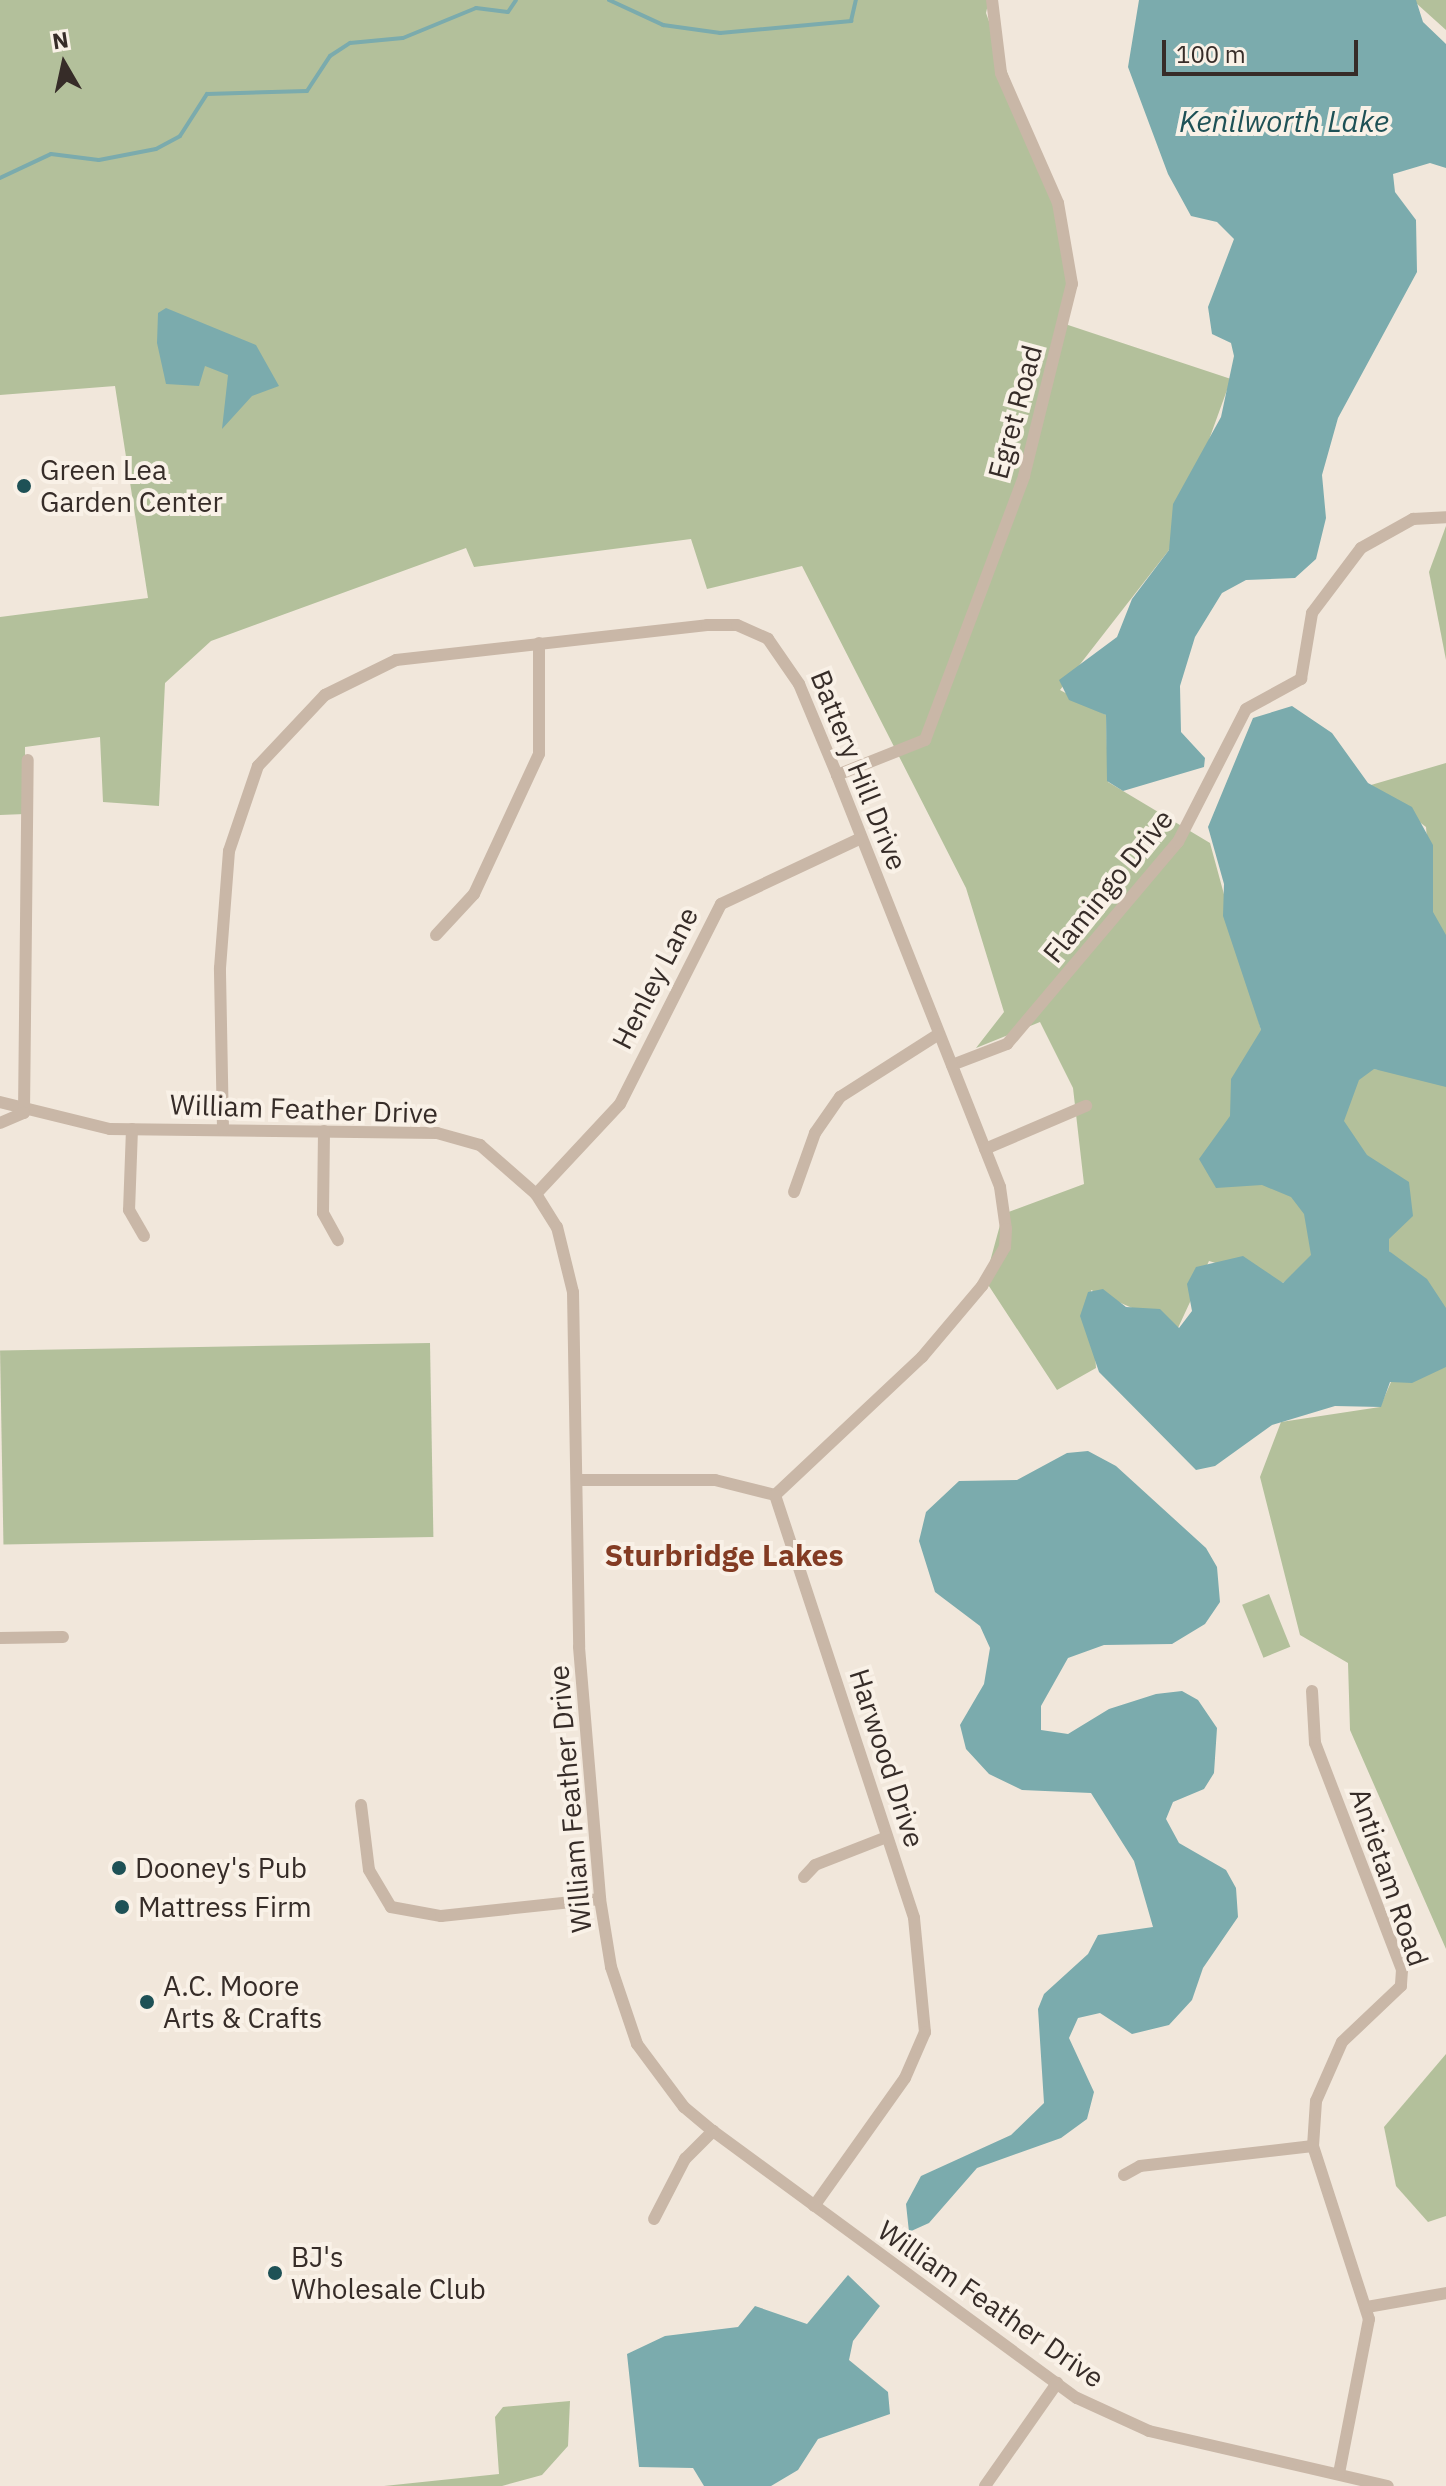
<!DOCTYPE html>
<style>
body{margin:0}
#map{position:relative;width:1446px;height:2486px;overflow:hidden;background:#f1e7db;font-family:"IBM Plex Sans",sans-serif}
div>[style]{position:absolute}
.green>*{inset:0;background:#b3c09b;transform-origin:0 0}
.water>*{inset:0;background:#7babad}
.stream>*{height:4px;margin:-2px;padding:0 2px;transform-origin:2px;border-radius:2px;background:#7babad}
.minor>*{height:12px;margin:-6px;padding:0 6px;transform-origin:6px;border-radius:6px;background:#c9b7a7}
.dots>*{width:22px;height:22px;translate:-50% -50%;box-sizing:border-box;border:4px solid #f9f1e7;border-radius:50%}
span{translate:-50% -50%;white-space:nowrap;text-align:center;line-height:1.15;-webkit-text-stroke:8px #f9f1e7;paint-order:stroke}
.street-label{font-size:28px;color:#362c28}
.poi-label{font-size:28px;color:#362c28}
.left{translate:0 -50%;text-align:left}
.water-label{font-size:30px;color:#1e5156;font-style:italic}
.neighbourhood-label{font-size:30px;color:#833b23;font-weight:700}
.north{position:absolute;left:24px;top:24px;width:80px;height:80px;-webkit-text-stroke:6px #f9f1e7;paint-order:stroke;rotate:351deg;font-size:22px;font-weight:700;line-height:32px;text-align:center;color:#362c28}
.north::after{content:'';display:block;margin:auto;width:28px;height:36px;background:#362c28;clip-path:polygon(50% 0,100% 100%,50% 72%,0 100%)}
.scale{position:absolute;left:1162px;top:40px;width:196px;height:36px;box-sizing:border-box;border:4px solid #362c28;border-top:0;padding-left:10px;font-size:24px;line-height:28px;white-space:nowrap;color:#362c28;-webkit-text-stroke:6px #f9f1e7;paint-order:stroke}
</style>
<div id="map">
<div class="green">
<div style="clip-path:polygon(0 0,989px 0,986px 13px,1072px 255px,1062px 323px,1231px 379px,1169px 550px,1060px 690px,1106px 715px,1108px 782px,1210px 843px,1261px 1030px,1374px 1069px,1446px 1079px,1446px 1312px,1389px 1251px,1306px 1265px,1283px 1283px,1209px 1261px,1178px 1328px,1091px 1290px,1096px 1368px,1057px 1390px,985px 1280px,1003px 1214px,1084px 1184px,1073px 1088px,1040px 1022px,976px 1048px,1004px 1012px,966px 888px,802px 566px,707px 589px,691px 539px,474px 567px,466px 548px,211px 641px,165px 683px,159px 806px,103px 802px,100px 737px,25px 747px,25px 814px,0 815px,0 617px,148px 598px,115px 386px,0 395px)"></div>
<div style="clip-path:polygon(1446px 0,1446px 30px,1416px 3px,1416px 0)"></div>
<div style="clip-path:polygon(1446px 526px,1446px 660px,1429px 572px)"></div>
<div style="clip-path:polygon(1446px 763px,1446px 939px,1433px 915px,1426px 827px,1371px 785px)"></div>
<div style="left:430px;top:1343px;width:194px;height:430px;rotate:89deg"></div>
<div style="clip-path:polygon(1446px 1361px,1446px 1949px,1350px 1730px,1348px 1663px,1300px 1635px,1260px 1477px,1281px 1422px,1380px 1407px,1391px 1382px)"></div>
<div style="left:1269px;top:1594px;width:57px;height:29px;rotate:68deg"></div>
<div style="clip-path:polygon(1446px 2054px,1446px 2216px,1428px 2222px,1396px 2186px,1384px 2127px)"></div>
<div style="clip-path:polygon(570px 2401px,568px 2446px,542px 2475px,502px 2486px,384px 2486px,499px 2474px,495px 2417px,503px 2407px)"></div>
</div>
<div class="water">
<div style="clip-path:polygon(1139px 0,1416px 0,1423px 22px,1446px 44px,1446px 168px,1430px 163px,1393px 174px,1395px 192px,1416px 220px,1417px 272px,1338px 418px,1322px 475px,1326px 518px,1316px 559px,1295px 578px,1246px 580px,1222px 593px,1195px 637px,1180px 686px,1181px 732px,1205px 758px,1204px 767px,1123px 791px,1107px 781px,1106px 715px,1069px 700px,1059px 680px,1117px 637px,1132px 599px,1169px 550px,1173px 504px,1221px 417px,1234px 356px,1231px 343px,1212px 334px,1208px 307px,1234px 239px,1217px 222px,1191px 216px,1168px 174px,1128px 67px)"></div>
<div style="clip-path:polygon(166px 308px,256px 345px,279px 386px,252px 396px,222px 429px,228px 375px,205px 366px,199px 386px,166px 384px,157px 343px,158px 313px)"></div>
<div style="clip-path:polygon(1292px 706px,1332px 733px,1368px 783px,1412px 807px,1433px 845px,1433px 912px,1446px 935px,1446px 1087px,1374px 1069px,1359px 1080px,1344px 1121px,1367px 1155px,1409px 1182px,1413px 1216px,1389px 1239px,1389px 1251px,1427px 1279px,1446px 1308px,1446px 1367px,1412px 1383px,1390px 1382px,1381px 1407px,1335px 1406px,1272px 1425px,1215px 1466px,1196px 1470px,1099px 1372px,1080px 1316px,1088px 1292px,1103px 1289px,1126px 1307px,1160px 1309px,1179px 1328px,1192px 1311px,1187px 1284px,1196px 1267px,1243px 1256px,1283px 1283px,1311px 1255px,1304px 1214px,1291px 1197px,1262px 1185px,1216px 1188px,1199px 1159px,1230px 1116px,1231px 1079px,1261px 1030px,1223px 916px,1224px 884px,1208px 827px,1253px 718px)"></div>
<div style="clip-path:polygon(1088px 1451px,1116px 1466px,1206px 1548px,1217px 1567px,1220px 1602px,1205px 1624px,1172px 1644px,1104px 1645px,1068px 1658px,1041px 1706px,1041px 1730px,1068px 1734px,1109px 1709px,1156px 1694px,1182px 1691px,1198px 1700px,1217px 1728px,1214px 1773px,1204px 1789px,1173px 1802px,1166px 1819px,1179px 1843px,1226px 1870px,1236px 1888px,1238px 1917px,1203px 1968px,1192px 2000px,1169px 2025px,1132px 2034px,1100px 2013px,1078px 2018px,1069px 2038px,1094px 2092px,1087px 2119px,1061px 2138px,977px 2168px,929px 2223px,909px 2232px,906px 2204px,921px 2176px,1011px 2135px,1044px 2103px,1038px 2009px,1044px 1994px,1088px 1954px,1098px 1935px,1153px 1927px,1134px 1861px,1091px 1793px,1022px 1790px,989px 1774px,966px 1749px,960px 1725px,984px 1684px,990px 1648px,980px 1626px,935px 1592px,919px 1541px,926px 1512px,959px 1481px,1017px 1480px,1067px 1453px)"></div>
<div style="clip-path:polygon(848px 2275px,880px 2306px,853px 2341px,849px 2360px,888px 2392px,890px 2414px,818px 2439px,798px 2470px,771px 2486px,704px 2486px,693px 2468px,639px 2467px,627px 2354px,665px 2336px,738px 2327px,755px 2306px,807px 2324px)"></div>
</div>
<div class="stream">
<div style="left:609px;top:0;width:60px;rotate:24.8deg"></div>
<div style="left:663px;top:25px;width:58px;rotate:8deg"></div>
<div style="left:720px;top:33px;width:132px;rotate:-5.2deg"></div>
<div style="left:851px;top:21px;width:22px;rotate:-77deg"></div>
<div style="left:0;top:178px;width:56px;rotate:-25.2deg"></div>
<div style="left:51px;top:154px;width:48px;rotate:7.1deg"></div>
<div style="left:99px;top:160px;width:58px;rotate:-10.9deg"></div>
<div style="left:156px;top:149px;width:27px;rotate:-28deg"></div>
<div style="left:180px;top:136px;width:50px;rotate:-57.3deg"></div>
<div style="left:207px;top:94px;width:100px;rotate:-1.7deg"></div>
<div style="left:307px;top:91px;width:42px;rotate:-56.7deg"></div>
<div style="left:330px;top:56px;width:24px;rotate:-33deg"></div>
<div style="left:350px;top:43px;width:53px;rotate:-5.4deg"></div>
<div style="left:403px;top:38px;width:79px;rotate:-22.3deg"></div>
<div style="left:476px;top:8px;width:32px;rotate:7deg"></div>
<div style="left:508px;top:12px;width:14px;rotate:-56deg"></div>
</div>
<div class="minor">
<div style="left:837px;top:775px;width:95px;rotate:-21.7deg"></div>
<div style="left:925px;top:740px;width:282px;rotate:-69.4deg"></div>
<div style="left:1024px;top:476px;width:198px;rotate:-76deg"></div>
<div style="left:1072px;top:284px;width:82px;rotate:-99.8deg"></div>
<div style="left:1058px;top:203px;width:142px;rotate:-113.7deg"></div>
<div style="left:1001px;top:73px;width:74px;rotate:-97deg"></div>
<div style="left:436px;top:935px;width:56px;rotate:-47.2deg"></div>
<div style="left:474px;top:894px;width:154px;rotate:-65.1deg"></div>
<div style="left:539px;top:754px;width:111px;rotate:-90deg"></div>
<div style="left:952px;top:1065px;width:59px;rotate:-20.9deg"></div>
<div style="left:1007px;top:1044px;width:265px;rotate:-49.8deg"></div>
<div style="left:1178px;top:842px;width:149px;rotate:-62.9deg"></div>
<div style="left:1246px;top:709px;width:63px;rotate:-28.6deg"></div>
<div style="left:1301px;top:679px;width:67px;rotate:-80.5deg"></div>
<div style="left:1312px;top:613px;width:81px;rotate:-53deg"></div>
<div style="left:1361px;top:548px;width:60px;rotate:-29.1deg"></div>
<div style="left:1413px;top:519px;width:33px;rotate:-3deg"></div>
<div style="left:0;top:1102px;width:113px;rotate:13.8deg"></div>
<div style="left:110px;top:1129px;width:327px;rotate:0.7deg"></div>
<div style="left:437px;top:1133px;width:45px;rotate:15.6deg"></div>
<div style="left:480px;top:1145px;width:74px;rotate:41.2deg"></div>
<div style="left:536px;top:1194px;width:39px;rotate:58deg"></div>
<div style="left:557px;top:1227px;width:67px;rotate:76.2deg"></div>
<div style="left:573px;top:1292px;width:355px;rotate:89deg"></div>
<div style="left:579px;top:1647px;width:253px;rotate:85.2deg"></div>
<div style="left:600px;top:1899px;width:69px;rotate:80.8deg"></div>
<div style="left:611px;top:1967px;width:81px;rotate:71.3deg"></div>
<div style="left:637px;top:2044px;width:79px;rotate:53.3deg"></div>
<div style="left:684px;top:2107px;width:38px;rotate:40deg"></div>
<div style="left:713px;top:2131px;width:451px;rotate:36.3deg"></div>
<div style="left:1077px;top:2398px;width:79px;rotate:24.6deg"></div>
<div style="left:1149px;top:2431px;width:245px;rotate:13deg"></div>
<div style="left:24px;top:1113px;width:353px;rotate:-89.4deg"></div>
<div style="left:0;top:1123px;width:26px;rotate:-23deg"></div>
<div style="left:132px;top:1129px;width:81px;rotate:92.1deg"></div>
<div style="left:129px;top:1210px;width:30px;rotate:60deg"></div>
<div style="left:223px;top:1129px;width:161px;rotate:-91.1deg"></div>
<div style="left:220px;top:968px;width:117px;rotate:-85.6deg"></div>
<div style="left:229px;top:851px;width:90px;rotate:-71.2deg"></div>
<div style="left:258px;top:766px;width:98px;rotate:-46.7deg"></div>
<div style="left:325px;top:695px;width:79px;rotate:-26.2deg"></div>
<div style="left:396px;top:660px;width:313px;rotate:-6.4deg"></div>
<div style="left:707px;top:625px;width:30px"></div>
<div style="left:737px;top:625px;width:34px;rotate:24deg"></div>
<div style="left:768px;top:639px;width:55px;rotate:55.4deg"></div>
<div style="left:799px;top:684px;width:99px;rotate:67.3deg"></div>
<div style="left:837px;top:775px;width:443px;rotate:68.4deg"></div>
<div style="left:1000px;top:1187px;width:42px;rotate:81.9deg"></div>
<div style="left:1006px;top:1229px;width:18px;rotate:93deg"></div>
<div style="left:1005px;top:1247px;width:45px;rotate:120.5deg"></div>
<div style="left:982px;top:1286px;width:93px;rotate:130.2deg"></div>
<div style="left:922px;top:1357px;width:202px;rotate:136.8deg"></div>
<div style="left:324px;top:1131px;width:82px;rotate:90.7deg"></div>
<div style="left:323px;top:1213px;width:31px;rotate:61deg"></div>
<div style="left:985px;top:1149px;width:110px;rotate:-23.1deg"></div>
<div style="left:794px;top:1192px;width:63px;rotate:-70.4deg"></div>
<div style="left:815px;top:1133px;width:44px;rotate:-55.2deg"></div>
<div style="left:840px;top:1097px;width:117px;rotate:-32.5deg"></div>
<div style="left:536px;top:1194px;width:123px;rotate:-47deg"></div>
<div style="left:620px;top:1104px;width:224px;rotate:-63.2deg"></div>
<div style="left:721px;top:904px;width:155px;rotate:-25.2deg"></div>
<div style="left:577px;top:1480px;width:138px"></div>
<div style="left:715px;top:1480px;width:62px;rotate:14deg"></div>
<div style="left:775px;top:1495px;width:445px;rotate:71.8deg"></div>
<div style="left:914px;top:1918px;width:115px;rotate:84.5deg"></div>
<div style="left:925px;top:2032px;width:50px;rotate:113.5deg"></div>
<div style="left:905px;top:2078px;width:157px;rotate:125.4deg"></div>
<div style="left:0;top:1638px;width:63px;rotate:-0.9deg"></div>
<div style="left:1312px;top:1691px;width:52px;rotate:86.7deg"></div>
<div style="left:1315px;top:1743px;width:243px;rotate:69deg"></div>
<div style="left:1402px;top:1970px;width:16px;rotate:94deg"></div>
<div style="left:1401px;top:1986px;width:81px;rotate:136.5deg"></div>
<div style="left:1342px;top:2042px;width:64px;rotate:113.8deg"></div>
<div style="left:1316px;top:2101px;width:45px;rotate:93.8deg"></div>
<div style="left:1313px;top:2146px;width:182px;rotate:72.1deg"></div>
<div style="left:1369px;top:2319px;width:158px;rotate:101deg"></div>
<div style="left:361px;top:1805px;width:65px;rotate:83deg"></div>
<div style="left:369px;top:1870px;width:43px;rotate:59.3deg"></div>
<div style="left:391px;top:1907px;width:51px;rotate:10.2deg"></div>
<div style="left:441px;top:1916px;width:160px;rotate:-6.1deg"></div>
<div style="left:804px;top:1877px;width:16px;rotate:-47deg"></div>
<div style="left:815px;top:1865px;width:77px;rotate:-21.3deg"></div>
<div style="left:1124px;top:2175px;width:18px;rotate:-29deg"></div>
<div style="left:1140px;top:2166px;width:174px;rotate:-6.6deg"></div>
<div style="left:654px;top:2219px;width:68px;rotate:-62.7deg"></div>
<div style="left:685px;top:2159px;width:40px;rotate:-45deg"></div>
<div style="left:1367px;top:2307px;width:80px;rotate:-10deg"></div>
<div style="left:985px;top:2486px;width:126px;rotate:-55deg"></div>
</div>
<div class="dots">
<div style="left:24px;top:486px;background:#1e5156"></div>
<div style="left:119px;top:1868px;background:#1e5156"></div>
<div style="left:122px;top:1907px;background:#1e5156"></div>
<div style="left:147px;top:2002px;background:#1e5156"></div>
<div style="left:275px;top:2273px;background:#1e5156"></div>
</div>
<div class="street-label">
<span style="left:1015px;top:412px;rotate:-75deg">Egret Road</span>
<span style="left:859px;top:770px;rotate:68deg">Battery Hill Drive</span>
<span style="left:1108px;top:886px;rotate:-51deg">Flamingo Drive</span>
<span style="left:655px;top:978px;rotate:-63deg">Henley Lane</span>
<span style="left:304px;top:1109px;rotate:2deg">William Feather Drive</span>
<span style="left:887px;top:1758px;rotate:72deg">Harwood Drive</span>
<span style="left:570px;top:1799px;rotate:-95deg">William Feather Drive</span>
<span style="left:1389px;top:1877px;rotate:71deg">Antietam Road</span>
<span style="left:991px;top:2304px;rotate:35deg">William Feather Drive</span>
</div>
<div class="poi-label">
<span class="left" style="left:40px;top:486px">Green Lea<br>Garden Center</span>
<span class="left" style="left:135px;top:1868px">Dooney's Pub</span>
<span class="left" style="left:138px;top:1907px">Mattress Firm</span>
<span class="left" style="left:163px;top:2002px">A.C. Moore<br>Arts &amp; Crafts</span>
<span class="left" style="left:291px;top:2273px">BJ's<br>Wholesale Club</span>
</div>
<div class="water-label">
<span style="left:1284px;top:121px">Kenilworth Lake</span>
</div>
<div class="neighbourhood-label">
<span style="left:724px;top:1555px">Sturbridge Lakes</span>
</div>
<div class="north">N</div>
<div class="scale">100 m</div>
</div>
